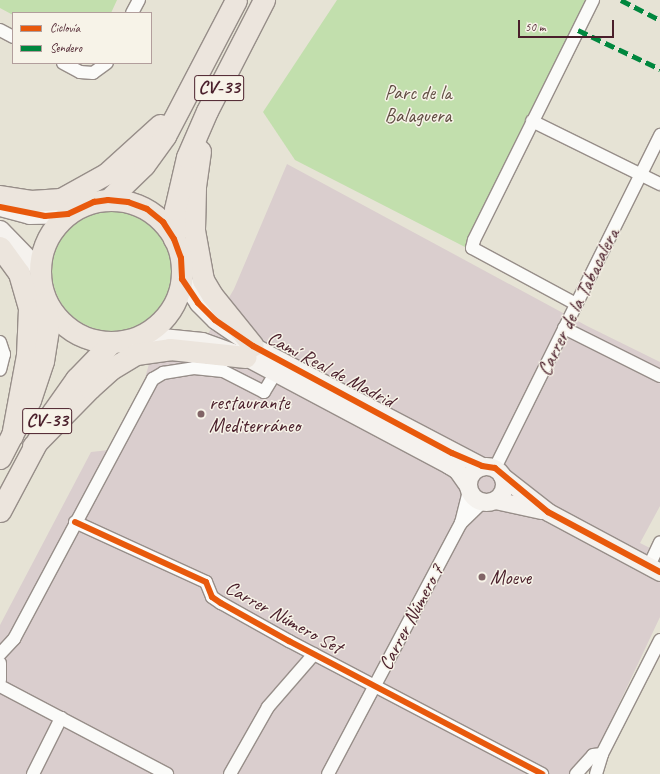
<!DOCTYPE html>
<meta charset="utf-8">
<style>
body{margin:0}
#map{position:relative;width:660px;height:774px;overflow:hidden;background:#e6e3d5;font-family:Caveat,sans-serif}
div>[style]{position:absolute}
.industrial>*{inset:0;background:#dacece}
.green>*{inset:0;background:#c2dfad}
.round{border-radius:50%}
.roads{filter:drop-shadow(1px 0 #978e89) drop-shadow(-1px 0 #978e89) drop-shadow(0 1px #978e89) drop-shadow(0 -1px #978e89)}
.street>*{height:12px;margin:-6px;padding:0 6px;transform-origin:6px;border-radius:6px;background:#fbfbf9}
.secondary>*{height:17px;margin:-8.5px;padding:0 8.5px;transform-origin:8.5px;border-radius:8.5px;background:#f5f2ee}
.secondary>.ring{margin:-8.5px;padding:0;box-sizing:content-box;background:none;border:17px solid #f5f2ee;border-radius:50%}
.highway>*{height:21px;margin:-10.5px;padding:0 10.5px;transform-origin:10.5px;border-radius:10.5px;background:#ece5dd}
.highway>.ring{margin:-10.5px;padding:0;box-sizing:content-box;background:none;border:21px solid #ece5dd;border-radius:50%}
.quiet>*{height:5px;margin-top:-2.5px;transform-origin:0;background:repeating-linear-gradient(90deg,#00873e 0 10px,transparent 0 15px)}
.cycleway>*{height:6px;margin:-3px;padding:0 3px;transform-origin:3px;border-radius:3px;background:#e8590c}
.dots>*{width:11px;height:11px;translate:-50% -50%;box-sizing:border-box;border:2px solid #f7f3e8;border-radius:50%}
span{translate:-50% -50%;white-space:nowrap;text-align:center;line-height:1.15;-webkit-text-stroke:3px #f7f3e8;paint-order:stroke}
.shield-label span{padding:1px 3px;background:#f7f3e8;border:1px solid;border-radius:3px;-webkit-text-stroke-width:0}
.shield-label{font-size:19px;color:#4a1f2b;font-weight:700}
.park-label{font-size:20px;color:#614e43}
.street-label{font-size:20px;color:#4a1f2b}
.poi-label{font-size:20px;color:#4a1f2b}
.left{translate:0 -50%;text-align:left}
.legend{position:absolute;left:12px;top:12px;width:140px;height:52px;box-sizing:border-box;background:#f7f3e8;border:1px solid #b29e9c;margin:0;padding:5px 7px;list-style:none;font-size:12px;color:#4a1f2b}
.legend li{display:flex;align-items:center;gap:8px;height:20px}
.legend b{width:20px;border:1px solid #b29e9c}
.scale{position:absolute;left:518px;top:20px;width:96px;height:18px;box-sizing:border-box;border:2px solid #4a1f2b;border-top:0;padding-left:5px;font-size:12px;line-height:14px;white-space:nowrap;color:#4a1f2b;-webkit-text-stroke:3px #f7f3e8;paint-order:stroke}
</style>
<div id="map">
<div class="industrial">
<div style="clip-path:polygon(287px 164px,587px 326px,660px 362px,660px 506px,640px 543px,660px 553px,660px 617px,586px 774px,0 774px,0 625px,91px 452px,109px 450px,145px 378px,151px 357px,194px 358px,234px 289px)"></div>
</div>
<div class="green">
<div style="clip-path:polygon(0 0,117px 0,111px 13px,13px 13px,13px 15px,0 8px)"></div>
<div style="clip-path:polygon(337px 0,587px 0,465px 247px,295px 160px,263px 112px)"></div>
<div class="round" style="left:52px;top:211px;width:120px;height:120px"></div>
</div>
<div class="roads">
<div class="street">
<div style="left:132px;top:13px;width:15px;rotate:-62deg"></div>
<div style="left:0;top:30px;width:15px;rotate:28deg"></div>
<div style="left:63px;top:63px;width:19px;rotate:28deg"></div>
<div style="left:80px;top:72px;width:13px;rotate:4deg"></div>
<div style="left:93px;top:73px;width:17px;rotate:-36deg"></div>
<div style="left:532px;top:121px;width:143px;rotate:26.2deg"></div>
<div style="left:576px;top:304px;width:118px;rotate:-151.7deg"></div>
<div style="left:472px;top:248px;width:8px;rotate:-76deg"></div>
<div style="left:474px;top:240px;width:268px;rotate:-63.6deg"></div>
<div style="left:564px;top:328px;width:107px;rotate:26.6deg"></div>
<div style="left:0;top:342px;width:13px;rotate:72deg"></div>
<div style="left:4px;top:354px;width:16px;rotate:104deg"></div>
<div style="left:495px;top:468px;width:372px;rotate:-63.6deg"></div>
<div style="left:75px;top:522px;width:144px;rotate:24.6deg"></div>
<div style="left:206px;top:582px;width:16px;rotate:68deg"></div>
<div style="left:212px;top:597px;width:11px;rotate:34deg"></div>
<div style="left:221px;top:603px;width:78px;rotate:29.2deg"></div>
<div style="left:289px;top:641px;width:286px;rotate:27.7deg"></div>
<div style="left:461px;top:523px;width:30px;rotate:-44deg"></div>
<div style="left:649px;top:566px;width:26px;rotate:-65deg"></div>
<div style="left:0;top:654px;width:21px;rotate:-47deg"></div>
<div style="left:14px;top:639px;width:295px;rotate:-61.9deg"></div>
<div style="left:153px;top:379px;width:12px;rotate:-31deg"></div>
<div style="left:163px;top:373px;width:31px;rotate:-9deg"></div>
<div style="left:194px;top:368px;width:29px;rotate:6deg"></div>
<div style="left:223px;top:371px;width:46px;rotate:27.1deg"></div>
<div style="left:264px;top:392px;width:23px;rotate:-59deg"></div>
<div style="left:0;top:663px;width:17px;rotate:90deg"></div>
<div style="left:0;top:686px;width:189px;rotate:27.8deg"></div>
<div style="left:33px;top:774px;width:63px;rotate:-63.4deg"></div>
<div style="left:230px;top:774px;width:77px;rotate:-60.4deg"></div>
<div style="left:268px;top:707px;width:70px;rotate:-49deg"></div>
<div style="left:328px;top:774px;width:284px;rotate:-62.1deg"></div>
<div style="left:461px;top:523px;width:33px;rotate:-76deg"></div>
<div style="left:576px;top:774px;width:25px;rotate:-48deg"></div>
<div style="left:593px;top:755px;width:9px;rotate:-6deg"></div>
<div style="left:596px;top:774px;width:21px;rotate:-73deg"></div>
<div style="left:602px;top:754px;width:128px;rotate:-63deg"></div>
</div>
<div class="secondary">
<div style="left:0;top:207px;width:30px;rotate:15deg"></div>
<div style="left:29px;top:215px;width:39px;rotate:-1deg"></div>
<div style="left:0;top:229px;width:56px;rotate:45.7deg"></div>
<div style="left:182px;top:279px;width:29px;rotate:56deg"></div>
<div style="left:198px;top:303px;width:24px;rotate:45deg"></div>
<div style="left:215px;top:320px;width:46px;rotate:34.4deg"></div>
<div style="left:253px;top:346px;width:259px;rotate:27.7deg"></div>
<div style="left:142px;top:335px;width:60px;rotate:5.7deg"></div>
<div style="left:202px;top:341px;width:47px;rotate:20deg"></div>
<div style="left:246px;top:357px;width:230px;rotate:28deg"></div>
<div style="left:449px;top:465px;width:9px;rotate:32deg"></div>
<div style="left:457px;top:470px;width:19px;rotate:55deg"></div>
<div class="ring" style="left:468px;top:466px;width:19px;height:19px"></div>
<div style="left:502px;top:476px;width:58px;rotate:38deg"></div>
<div style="left:548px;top:512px;width:127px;rotate:28.2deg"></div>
<div style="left:495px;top:500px;width:47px;rotate:12.3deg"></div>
</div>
<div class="highway">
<div style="left:200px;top:151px;width:37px;rotate:98deg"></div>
<div style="left:195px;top:188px;width:42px;rotate:91.4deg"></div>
<div style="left:194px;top:230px;width:51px;rotate:79.8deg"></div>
<div style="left:203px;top:280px;width:17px;rotate:59deg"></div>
<div style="left:212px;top:295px;width:65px;rotate:51.2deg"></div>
<div style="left:0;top:196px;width:31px;rotate:9deg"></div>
<div style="left:31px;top:201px;width:30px;rotate:-4deg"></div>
<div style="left:61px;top:199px;width:51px;rotate:-29.1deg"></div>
<div style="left:106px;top:174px;width:73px;rotate:-42.2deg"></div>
<div style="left:108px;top:200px;width:50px;rotate:-44.2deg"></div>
<div style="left:144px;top:165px;width:36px;rotate:-54deg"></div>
<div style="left:165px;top:136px;width:153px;rotate:-62.4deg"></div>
<div class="ring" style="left:40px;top:200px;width:121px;height:121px"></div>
<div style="left:174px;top:239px;width:30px;rotate:-88deg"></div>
<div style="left:175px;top:209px;width:53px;rotate:-77deg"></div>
<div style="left:187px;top:157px;width:50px;rotate:-66.5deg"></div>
<div style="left:207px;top:111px;width:125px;rotate:-62.8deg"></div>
<div style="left:0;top:247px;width:32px;rotate:54deg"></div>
<div style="left:19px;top:273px;width:37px;rotate:74deg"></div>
<div style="left:29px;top:309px;width:46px;rotate:92.5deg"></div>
<div style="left:27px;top:355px;width:82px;rotate:100.5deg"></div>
<div style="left:33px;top:446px;width:81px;rotate:-45.5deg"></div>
<div style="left:90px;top:388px;width:28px;rotate:-42deg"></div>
<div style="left:111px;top:369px;width:29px;rotate:-31deg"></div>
<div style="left:136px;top:354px;width:34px;rotate:-8deg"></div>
<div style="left:170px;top:349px;width:76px;rotate:6deg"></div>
<div style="left:0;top:458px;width:65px;rotate:-62.7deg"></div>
<div style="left:30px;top:400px;width:41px;rotate:-71.6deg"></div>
<div style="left:43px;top:361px;width:31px;rotate:-81deg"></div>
<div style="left:48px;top:330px;width:28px;rotate:-94deg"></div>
<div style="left:0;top:511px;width:111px;rotate:-62deg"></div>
<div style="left:52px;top:413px;width:42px;rotate:-54.8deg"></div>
<div style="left:76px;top:379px;width:50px;rotate:-45.8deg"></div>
</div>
</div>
<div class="quiet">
<div style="left:621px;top:0;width:44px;rotate:27.1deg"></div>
<div style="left:578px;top:30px;width:91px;rotate:25.4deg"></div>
</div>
<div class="cycleway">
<div style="left:0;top:207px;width:46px;rotate:11.3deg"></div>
<div style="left:45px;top:216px;width:23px;rotate:-5deg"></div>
<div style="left:68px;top:214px;width:29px;rotate:-25deg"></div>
<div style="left:94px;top:202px;width:14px;rotate:-8deg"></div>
<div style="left:108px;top:200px;width:20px;rotate:6deg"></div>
<div style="left:128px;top:202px;width:20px;rotate:20deg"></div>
<div style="left:147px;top:209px;width:21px;rotate:39deg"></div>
<div style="left:163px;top:222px;width:20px;rotate:57deg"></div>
<div style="left:174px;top:239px;width:20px;rotate:70deg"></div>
<div style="left:181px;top:258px;width:21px;rotate:87deg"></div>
<div style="left:182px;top:279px;width:29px;rotate:56deg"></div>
<div style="left:198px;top:303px;width:24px;rotate:45deg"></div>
<div style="left:215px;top:320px;width:46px;rotate:34.4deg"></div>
<div style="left:253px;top:346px;width:226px;rotate:28.3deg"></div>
<div style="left:452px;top:453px;width:33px;rotate:23deg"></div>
<div style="left:482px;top:466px;width:13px;rotate:9deg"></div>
<div style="left:495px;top:468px;width:69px;rotate:39.7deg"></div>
<div style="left:548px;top:512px;width:127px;rotate:28.2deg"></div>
<div style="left:75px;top:522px;width:144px;rotate:24.6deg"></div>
<div style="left:206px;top:582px;width:16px;rotate:68deg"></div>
<div style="left:212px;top:597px;width:11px;rotate:34deg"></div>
<div style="left:221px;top:603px;width:78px;rotate:29.2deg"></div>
<div style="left:289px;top:641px;width:286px;rotate:27.7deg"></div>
</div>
<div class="dots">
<div style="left:201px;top:414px;background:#816466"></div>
<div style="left:482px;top:577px;background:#816466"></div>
</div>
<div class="shield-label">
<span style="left:219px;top:88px">CV-33</span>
<span style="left:47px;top:421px">CV-33</span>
</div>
<div class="park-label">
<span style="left:418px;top:104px">Parc de la<br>Balaguera</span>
</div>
<div class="street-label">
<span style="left:578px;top:302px;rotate:-64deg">Carrer de la Tabacalera</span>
<span style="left:331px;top:369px;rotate:28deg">Camí Real de Madrid</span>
<span style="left:284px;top:617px;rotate:29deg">Carrer Número Set</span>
<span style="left:411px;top:617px;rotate:-62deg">Carrer Número 7</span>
</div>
<div class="poi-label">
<span class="left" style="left:209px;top:414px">restaurante<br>Mediterráneo</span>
<span class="left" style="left:490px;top:577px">Moeve</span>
</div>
<ul class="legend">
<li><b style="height:5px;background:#e8590c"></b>Ciclovía</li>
<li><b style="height:5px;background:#00873e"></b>Sendero</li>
</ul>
<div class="scale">50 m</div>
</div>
